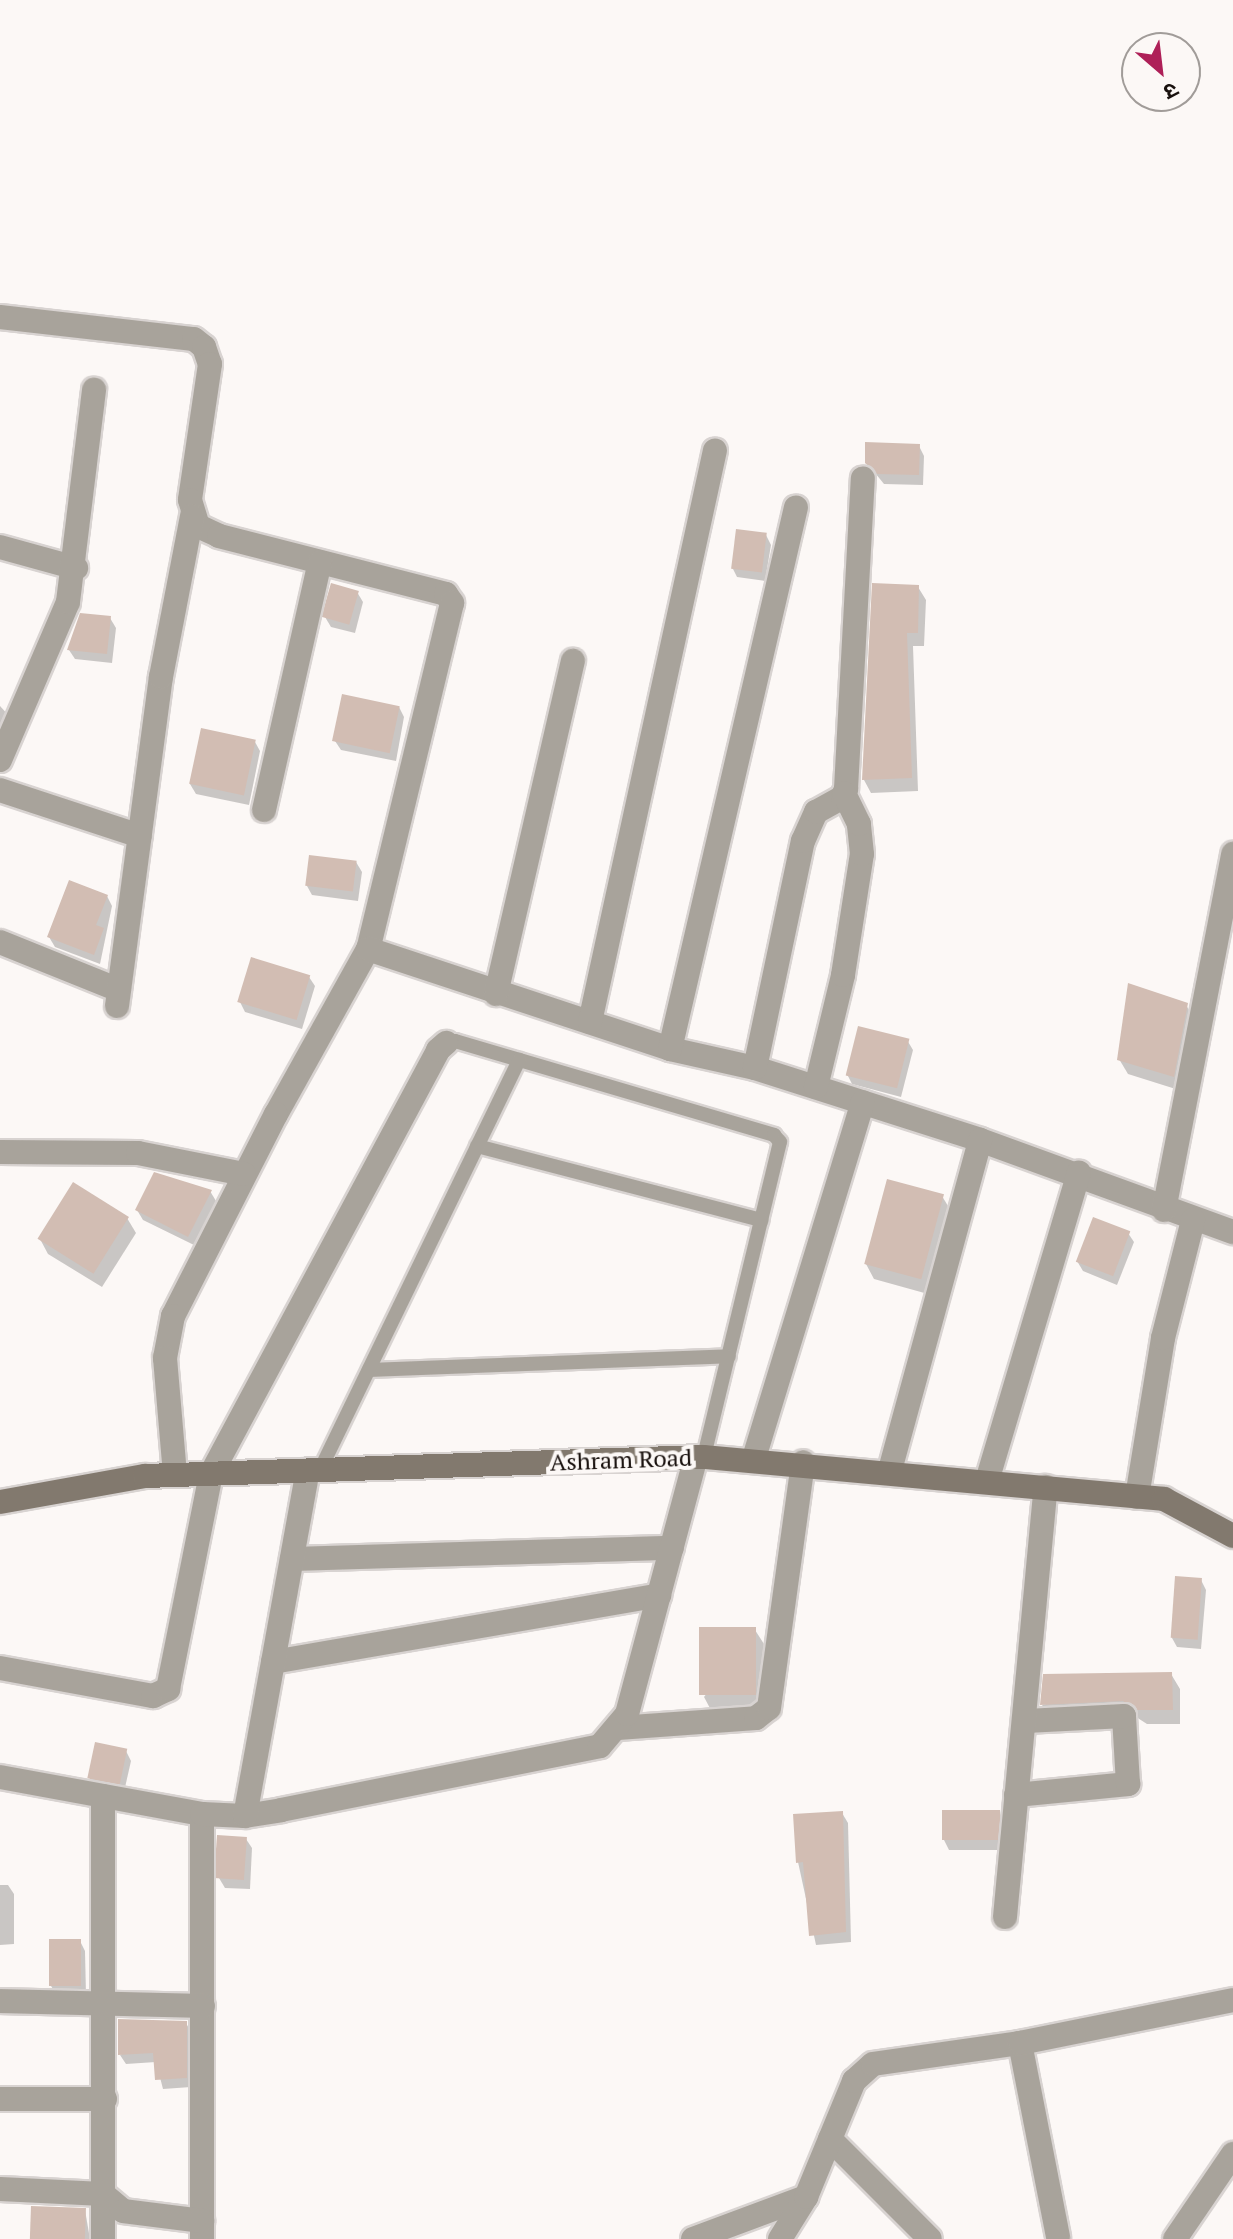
<!DOCTYPE html>
<meta charset="utf-8">
<style>
body{margin:0}
#map{position:relative;width:1233px;height:2239px;overflow:hidden;background:#fcf8f6;font-family:"PT Serif","Noto Sans Devanagari",serif}
div>[style]{position:absolute}
.shadow>*{inset:0;background:#0003}
.building>*{inset:0;background:#d2bdb3;transform-origin:0 0}
.roads{filter:drop-shadow(2px 0 #d8d3d1) drop-shadow(-2px 0 #d8d3d1) drop-shadow(0 2px #d8d3d1) drop-shadow(0 -2px #d8d3d1)}
.lane>*{height:14px;margin:-7px;padding:0 7px;transform-origin:7px;border-radius:7px;background:#a8a39b}
.street>*{height:24px;margin:-12px;padding:0 12px;transform-origin:12px;border-radius:12px;background:#a8a39b}
.secondary>*{height:24px;margin:-12px;padding:0 12px;transform-origin:12px;border-radius:12px;background:#82796e}
span{translate:-50% -50%;white-space:nowrap;text-align:center;line-height:1.15;-webkit-text-stroke:8px #fcf8f6;paint-order:stroke}
.street-label{font-size:24px;color:#19110e}
.north{position:absolute;left:1121px;top:32px;width:80px;height:80px;box-sizing:border-box;background:#fcf8f6;border:2px solid #a19c99;border-radius:50%;rotate:152deg;font-size:22px;font-weight:700;line-height:32px;text-align:center;color:#19110e}
.north::after{content:'';display:block;margin:auto;width:28px;height:36px;background:#ae2058;clip-path:polygon(50% 0,100% 100%,50% 72%,0 100%)}
</style>
<div id="map">
<div class="shadow">
<div style="clip-path:polygon(919px 446px,924px 456px,923px 485px,884px 484px,867px 463px)"></div>
<div style="clip-path:polygon(766px 535px,771px 545px,765px 581px,737px 577px,732px 567px)"></div>
<div style="clip-path:polygon(918px 587px,926px 600px,924px 646px,913px 646px,918px 791px,871px 793px,864px 780px)"></div>
<div style="clip-path:polygon(357px 592px,363px 602px,355px 633px,331px 627px,325px 617px)"></div>
<div style="clip-path:polygon(110px 618px,116px 628px,112px 663px,75px 659px,69px 650px)"></div>
<div style="clip-path:polygon(0 706px,11px 718px,0 743px)"></div>
<div style="clip-path:polygon(399px 707px,404px 717px,396px 761px,341px 750px,335px 741px)"></div>
<div style="clip-path:polygon(255px 742px,260px 751px,249px 805px,196px 794px,190px 784px)"></div>
<div style="clip-path:polygon(356px 862px,362px 872px,358px 901px,312px 895px,307px 886px)"></div>
<div style="clip-path:polygon(107px 896px,112px 906px,100px 964px,55px 947px,49px 937px)"></div>
<div style="clip-path:polygon(309px 977px,315px 986px,302px 1029px,245px 1012px,240px 1002px)"></div>
<div style="clip-path:polygon(1186px 1005px,1195px 1020px,1182px 1091px,1128px 1074px,1119px 1059px)"></div>
<div style="clip-path:polygon(907px 1040px,913px 1050px,901px 1097px,852px 1084px,847px 1074px)"></div>
<div style="clip-path:polygon(210px 1191px,216px 1201px,194px 1245px,143px 1220px,137px 1210px)"></div>
<div style="clip-path:polygon(942px 1196px,951px 1211px,928px 1294px,874px 1279px,866px 1264px)"></div>
<div style="clip-path:polygon(127px 1218px,136px 1233px,102px 1287px,48px 1254px,40px 1239px)"></div>
<div style="clip-path:polygon(1128px 1233px,1134px 1242px,1117px 1285px,1083px 1271px,1077px 1261px)"></div>
<div style="clip-path:polygon(1201px 1580px,1206px 1590px,1201px 1649px,1177px 1647px,1172px 1638px)"></div>
<div style="clip-path:polygon(755px 1630px,764px 1644px,763px 1710px,712px 1712px,704px 1697px)"></div>
<div style="clip-path:polygon(1171px 1674px,1180px 1689px,1180px 1724px,1147px 1724px,1133px 1715px,1051px 1720px,1042px 1705px)"></div>
<div style="clip-path:polygon(126px 1751px,131px 1761px,124px 1792px,95px 1787px,89px 1777px)"></div>
<div style="clip-path:polygon(999px 1812px,1004px 1821px,1002px 1850px,949px 1850px,944px 1840px)"></div>
<div style="clip-path:polygon(842px 1813px,848px 1823px,851px 1942px,816px 1945px,798px 1862px)"></div>
<div style="clip-path:polygon(246px 1839px,252px 1848px,250px 1889px,225px 1888px,219px 1878px)"></div>
<div style="clip-path:polygon(0 1885px,8px 1885px,14px 1894px,14px 1944px,0 1945px)"></div>
<div style="clip-path:polygon(80px 1941px,85px 1951px,86px 1995px,57px 1995px,51px 1986px)"></div>
<div style="clip-path:polygon(186px 2023px,191px 2032px,191px 2087px,163px 2089px,156px 2062px,126px 2064px,120px 2055px)"></div>
<div style="clip-path:polygon(85px 2210px,90px 2239px,31px 2239px)"></div>
</div>
<div class="building">
<div style="clip-path:polygon(865px 442px,920px 444px,919px 475px,877px 474px,865px 463px)"></div>
<div style="left:736px;top:529px;width:31px;height:40px;rotate:7deg"></div>
<div style="left:331px;top:583px;width:29px;height:35px;rotate:16deg"></div>
<div style="clip-path:polygon(872px 583px,919px 585px,918px 633px,907px 633px,912px 778px,862px 780px)"></div>
<div style="clip-path:polygon(80px 613px,111px 616px,107px 654px,67px 650px)"></div>
<div style="left:342px;top:694px;width:59px;height:48px;rotate:12deg"></div>
<div style="left:201px;top:728px;width:56px;height:57px;rotate:12deg"></div>
<div style="left:309px;top:855px;width:48px;height:31px;rotate:7deg"></div>
<div style="clip-path:polygon(69px 880px,108px 895px,96px 925px,104px 928px,94px 955px,47px 937px)"></div>
<div style="left:251px;top:957px;width:62px;height:47px;rotate:17deg"></div>
<div style="clip-path:polygon(1128px 983px,1188px 1003px,1174px 1077px,1117px 1060px)"></div>
<div style="left:858px;top:1026px;width:53px;height:51px;rotate:14deg"></div>
<div style="clip-path:polygon(154px 1172px,212px 1190px,188px 1237px,135px 1210px)"></div>
<div style="left:887px;top:1179px;width:59px;height:88px;rotate:15deg"></div>
<div style="left:73px;top:1182px;width:66px;height:67px;rotate:32deg"></div>
<div style="left:1093px;top:1217px;width:40px;height:48px;rotate:21deg"></div>
<div style="left:1175px;top:1576px;width:27px;height:62px;rotate:4deg"></div>
<div style="left:756px;top:1627px;width:68px;height:57px;rotate:90deg"></div>
<div style="clip-path:polygon(1172px 1672px,1173px 1710px,1137px 1710px,1123px 1701px,1040px 1705px,1043px 1674px)"></div>
<div style="left:95px;top:1742px;width:33px;height:37px;rotate:12deg"></div>
<div style="left:942px;top:1810px;width:58px;height:30px"></div>
<div style="clip-path:polygon(843px 1811px,846px 1932px,809px 1936px,803px 1862px,796px 1863px,793px 1814px)"></div>
<div style="left:217px;top:1835px;width:30px;height:43px;rotate:4deg"></div>
<div style="left:49px;top:1939px;width:32px;height:47px"></div>
<div style="clip-path:polygon(118px 2019px,187px 2021px,187px 2078px,155px 2080px,153px 2053px,118px 2055px)"></div>
<div style="left:31px;top:2206px;width:55px;height:33px;rotate:2deg"></div>
</div>
<div class="roads">
<div class="lane">
<div style="left:446px;top:1043px;width:9px;rotate:-13deg"></div>
<div style="left:455px;top:1041px;width:333px;rotate:16.4deg"></div>
<div style="left:774px;top:1135px;width:9px;rotate:49deg"></div>
<div style="left:780px;top:1142px;width:324px;rotate:103.6deg"></div>
<div style="left:477px;top:1146px;width:294px;rotate:14.6deg"></div>
<div style="left:369px;top:1370px;width:360px;rotate:-2.2deg"></div>
<div style="left:320px;top:1470px;width:456px;rotate:-64.1deg"></div>
</div>
<div class="street">
<div style="left:0;top:317px;width:195px;rotate:6.5deg"></div>
<div style="left:194px;top:339px;width:13px;rotate:39deg"></div>
<div style="left:204px;top:347px;width:18px;rotate:71deg"></div>
<div style="left:210px;top:364px;width:137px;rotate:98.4deg"></div>
<div style="left:190px;top:500px;width:27px;rotate:73deg"></div>
<div style="left:198px;top:526px;width:23px;rotate:25deg"></div>
<div style="left:219px;top:536px;width:234px;rotate:14.3deg"></div>
<div style="left:446px;top:594px;width:11px;rotate:56deg"></div>
<div style="left:452px;top:603px;width:356px;rotate:103.6deg"></div>
<div style="left:368px;top:949px;width:189px;rotate:119.1deg"></div>
<div style="left:276px;top:1114px;width:227px;rotate:117deg"></div>
<div style="left:173px;top:1316px;width:43px;rotate:100.8deg"></div>
<div style="left:165px;top:1358px;width:117px;rotate:85.1deg"></div>
<div style="left:0;top:547px;width:79px;rotate:15.4deg"></div>
<div style="left:0;top:760px;width:172px;rotate:-66.7deg"></div>
<div style="left:68px;top:602px;width:214px;rotate:-83deg"></div>
<div style="left:0;top:790px;width:147px;rotate:18.2deg"></div>
<div style="left:264px;top:810px;width:254px;rotate:-77.3deg"></div>
<div style="left:0;top:942px;width:128px;rotate:22deg"></div>
<div style="left:368px;top:949px;width:318px;rotate:18.3deg"></div>
<div style="left:670px;top:1049px;width:87px;rotate:12.6deg"></div>
<div style="left:755px;top:1068px;width:236px;rotate:17.7deg"></div>
<div style="left:980px;top:1140px;width:269px;rotate:20deg"></div>
<div style="left:496px;top:994px;width:342px;rotate:-77deg"></div>
<div style="left:117px;top:1006px;width:332px;rotate:-82.4deg"></div>
<div style="left:161px;top:677px;width:164px;rotate:-79.1deg"></div>
<div style="left:590px;top:1022px;width:585px;rotate:-77.67deg"></div>
<div style="left:670px;top:1049px;width:556px;rotate:-76.91deg"></div>
<div style="left:755px;top:1068px;width:232px;rotate:-78.1deg"></div>
<div style="left:803px;top:841px;width:32px;rotate:-66deg"></div>
<div style="left:816px;top:812px;width:31px;rotate:-29deg"></div>
<div style="left:843px;top:797px;width:9px;rotate:-69deg"></div>
<div style="left:846px;top:789px;width:311px;rotate:-86.9deg"></div>
<div style="left:816px;top:1087px;width:115px;rotate:-76.4deg"></div>
<div style="left:843px;top:975px;width:122px;rotate:-81.1deg"></div>
<div style="left:862px;top:854px;width:30px;rotate:-96deg"></div>
<div style="left:859px;top:824px;width:34px;rotate:-116deg"></div>
<div style="left:0;top:1152px;width:138px;rotate:0.4deg"></div>
<div style="left:138px;top:1153px;width:108px;rotate:11.2deg"></div>
<div style="left:1164px;top:1210px;width:363px;rotate:-79deg"></div>
<div style="left:754px;top:1458px;width:372px;rotate:-73deg"></div>
<div style="left:890px;top:1470px;width:342px;rotate:-74.7deg"></div>
<div style="left:987px;top:1481px;width:322px;rotate:-73.4deg"></div>
<div style="left:1137px;top:1497px;width:161px;rotate:-80.7deg"></div>
<div style="left:1163px;top:1338px;width:122px;rotate:-75.7deg"></div>
<div style="left:292px;top:1559px;width:380px;rotate:-1.7deg"></div>
<div style="left:273px;top:1662px;width:392px;rotate:-9.8deg"></div>
<div style="left:0;top:1668px;width:156px;rotate:10.4deg"></div>
<div style="left:153px;top:1696px;width:17px;rotate:-25deg"></div>
<div style="left:168px;top:1689px;width:219px;rotate:-78.7deg"></div>
<div style="left:211px;top:1474px;width:481px;rotate:-61.8deg"></div>
<div style="left:438px;top:1050px;width:11px;rotate:-41deg"></div>
<div style="left:618px;top:1728px;width:138px;rotate:-4.1deg"></div>
<div style="left:756px;top:1718px;width:16px;rotate:-38deg"></div>
<div style="left:769px;top:1708px;width:248px;rotate:-82.1deg"></div>
<div style="left:0;top:1777px;width:205px;rotate:10.4deg"></div>
<div style="left:202px;top:1814px;width:425px;rotate:90deg"></div>
<div style="left:1016px;top:1795px;width:113px;rotate:-5.6deg"></div>
<div style="left:1128px;top:1784px;width:68px;rotate:-93.4deg"></div>
<div style="left:1124px;top:1716px;width:98px;rotate:177.1deg"></div>
<div style="left:202px;top:1814px;width:43px;rotate:2.7deg"></div>
<div style="left:245px;top:1816px;width:36px;rotate:-9deg"></div>
<div style="left:281px;top:1810px;width:325px;rotate:-11.3deg"></div>
<div style="left:600px;top:1746px;width:42px;rotate:-49.8deg"></div>
<div style="left:627px;top:1714px;width:266px;rotate:-75deg"></div>
<div style="left:245px;top:1816px;width:351px;rotate:-79.7deg"></div>
<div style="left:1005px;top:1917px;width:432px;rotate:-84.6deg"></div>
<div style="left:0;top:2001px;width:203px;rotate:1.4deg"></div>
<div style="left:1020px;top:2043px;width:198px;rotate:78.9deg"></div>
<div style="left:0;top:2099px;width:105px"></div>
<div style="left:830px;top:2139px;width:141px;rotate:45deg"></div>
<div style="left:0;top:2189px;width:103px;rotate:2.8deg"></div>
<div style="left:103px;top:2194px;width:26px;rotate:40deg"></div>
<div style="left:123px;top:2211px;width:80px;rotate:7.2deg"></div>
<div style="left:103px;top:2239px;width:443px;rotate:-90deg"></div>
<div style="left:693px;top:2239px;width:121px;rotate:-20.4deg"></div>
<div style="left:780px;top:2239px;width:49px;rotate:-58.2deg"></div>
<div style="left:806px;top:2197px;width:126px;rotate:-67.5deg"></div>
<div style="left:854px;top:2081px;width:25px;rotate:-42deg"></div>
<div style="left:873px;top:2064px;width:148px;rotate:-8.1deg"></div>
<div style="left:1020px;top:2043px;width:217px;rotate:-11.4deg"></div>
<div style="left:1175px;top:2239px;width:103px;rotate:-55.7deg"></div>
</div>
<div class="secondary">
<div style="left:0;top:1502px;width:147px;rotate:-10.2deg"></div>
<div style="left:145px;top:1476px;width:559px;rotate:-1.95deg"></div>
<div style="left:704px;top:1457px;width:462px;rotate:5.2deg"></div>
<div style="left:1164px;top:1499px;width:78px;rotate:28.2deg"></div>
</div>
</div>
<div class="street-label">
<span style="left:621px;top:1460px;rotate:-2deg">Ashram Road</span>
</div>
<div class="north">उ</div>
</div>
